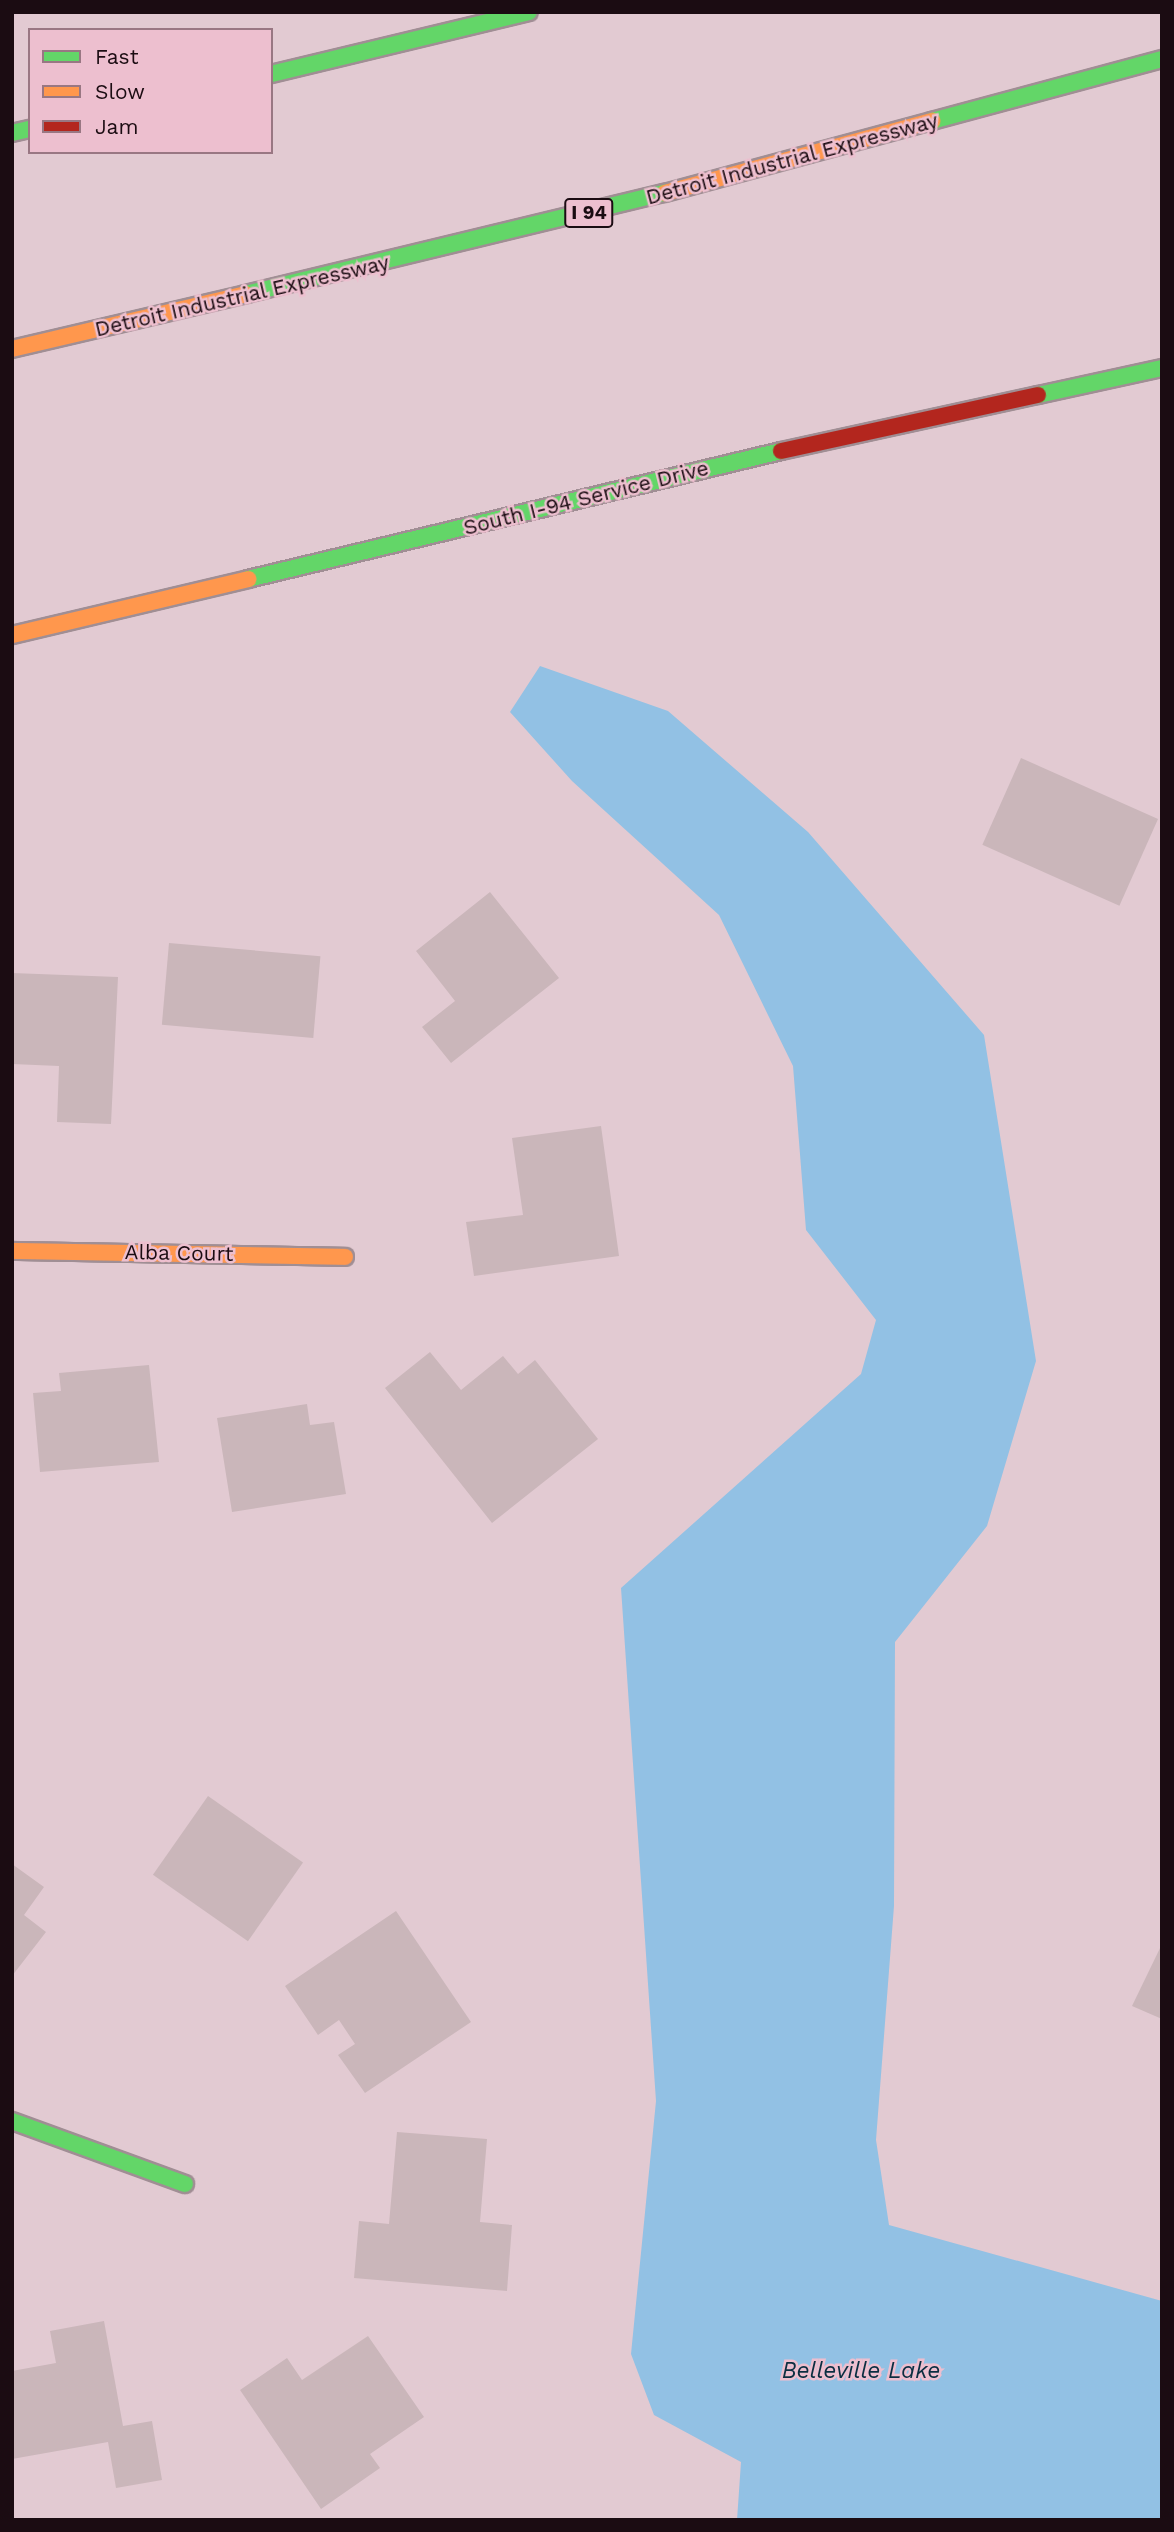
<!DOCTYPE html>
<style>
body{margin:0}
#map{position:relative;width:1174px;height:2532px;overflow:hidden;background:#e2cad2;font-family:"Work Sans",sans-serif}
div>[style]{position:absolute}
.water>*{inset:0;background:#92c1e4}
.building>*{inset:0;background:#cab6ba;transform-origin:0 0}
.roads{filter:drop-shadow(2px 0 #a08e94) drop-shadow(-2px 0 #a08e94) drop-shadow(0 2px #a08e94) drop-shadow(0 -2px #a08e94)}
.fast>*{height:16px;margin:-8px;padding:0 8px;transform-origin:8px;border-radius:8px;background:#63d668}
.slow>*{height:16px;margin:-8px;padding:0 8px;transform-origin:8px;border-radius:8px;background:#ff974d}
.jam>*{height:16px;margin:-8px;padding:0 8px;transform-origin:8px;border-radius:8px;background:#b3261e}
span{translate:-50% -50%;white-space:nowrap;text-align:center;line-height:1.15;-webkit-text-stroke:5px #edbfcf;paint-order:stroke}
.shield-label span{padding:2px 5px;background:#edbfcf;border:2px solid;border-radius:5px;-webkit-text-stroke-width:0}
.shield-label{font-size:19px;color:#1b0c12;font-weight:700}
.street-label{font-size:21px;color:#1b0c12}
.water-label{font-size:23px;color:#0a2e41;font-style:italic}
.frame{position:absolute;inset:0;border:14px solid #1b0c12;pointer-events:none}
.legend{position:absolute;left:28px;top:28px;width:245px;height:126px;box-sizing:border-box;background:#edbfcf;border:2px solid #997783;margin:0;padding:9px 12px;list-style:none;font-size:21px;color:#1b0c12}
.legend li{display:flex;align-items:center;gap:14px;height:35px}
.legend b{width:35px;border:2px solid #997783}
</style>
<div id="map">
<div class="water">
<div style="clip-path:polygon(540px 666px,668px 711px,808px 832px,984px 1035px,1036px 1361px,987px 1526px,895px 1642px,894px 1906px,876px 2140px,889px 2225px,1162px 2301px,1162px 2520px,737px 2520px,741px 2462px,654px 2415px,631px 2354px,656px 2101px,621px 1588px,861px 1374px,876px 1320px,806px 1230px,793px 1066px,719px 915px,572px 781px,510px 712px)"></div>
</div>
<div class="building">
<div style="left:1021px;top:758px;width:150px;height:95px;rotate:24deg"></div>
<div style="clip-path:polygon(490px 892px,559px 978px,451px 1063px,422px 1027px,455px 1001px,416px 951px)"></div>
<div style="left:169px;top:943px;width:152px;height:82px;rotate:5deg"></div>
<div style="clip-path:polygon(12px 973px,118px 977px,111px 1124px,57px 1122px,59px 1066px,12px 1064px)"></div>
<div style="clip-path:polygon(601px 1126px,619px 1256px,474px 1276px,466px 1222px,523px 1215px,512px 1138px)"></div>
<div style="clip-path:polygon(430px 1352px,461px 1390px,503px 1356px,518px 1374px,535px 1360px,598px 1439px,492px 1523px,385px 1388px)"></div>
<div style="clip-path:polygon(149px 1365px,159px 1462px,40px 1472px,33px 1393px,61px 1391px,59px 1373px)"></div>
<div style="clip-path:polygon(307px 1404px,310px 1425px,334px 1422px,346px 1494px,232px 1512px,217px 1418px)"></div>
<div style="left:208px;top:1796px;width:116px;height:96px;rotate:35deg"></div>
<div style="clip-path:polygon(12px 1864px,44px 1887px,24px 1915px,46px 1932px,12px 1976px)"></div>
<div style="clip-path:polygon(396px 1911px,471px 2022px,365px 2093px,338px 2055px,355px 2044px,339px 2020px,318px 2035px,285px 1986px)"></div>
<div style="clip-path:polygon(1162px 1944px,1162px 2019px,1132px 2006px)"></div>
<div style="clip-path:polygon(397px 2132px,487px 2139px,480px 2222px,512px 2225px,507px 2291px,354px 2278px,359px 2221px,389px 2224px)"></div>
<div style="clip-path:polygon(104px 2321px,123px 2426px,152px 2421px,162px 2480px,116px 2488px,108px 2442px,12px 2459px,12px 2371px,56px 2363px,50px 2331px)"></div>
<div style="clip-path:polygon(368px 2336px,424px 2417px,370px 2454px,380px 2468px,321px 2509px,240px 2390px,287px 2358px,302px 2380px)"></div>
</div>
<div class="roads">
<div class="fast">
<div style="left:271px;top:74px;width:265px;rotate:-13.5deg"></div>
<div style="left:932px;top:121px;width:238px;rotate:-15.1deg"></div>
<div style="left:12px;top:133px;width:18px;rotate:-13deg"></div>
<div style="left:246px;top:294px;width:431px;rotate:-13.6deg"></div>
<div style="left:1038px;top:395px;width:127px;rotate:-12.3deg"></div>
<div style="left:248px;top:579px;width:548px;rotate:-13.5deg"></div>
<div style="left:12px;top:2121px;width:184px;rotate:20deg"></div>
</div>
<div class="slow">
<div style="left:665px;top:193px;width:277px;rotate:-15.1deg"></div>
<div style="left:12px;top:349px;width:240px;rotate:-13.2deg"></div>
<div style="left:12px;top:635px;width:243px;rotate:-13.3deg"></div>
<div style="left:12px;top:1251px;width:333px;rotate:1deg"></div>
</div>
<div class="jam">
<div style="left:781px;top:451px;width:263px;rotate:-12.3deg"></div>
</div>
</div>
<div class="shield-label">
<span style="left:589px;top:213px">I 94</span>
</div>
<div class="street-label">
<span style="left:792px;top:159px;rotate:-15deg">Detroit Industrial Expressway</span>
<span style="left:242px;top:296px;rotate:-13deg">Detroit Industrial Expressway</span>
<span style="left:586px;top:498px;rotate:-14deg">South I-94 Service Drive</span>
<span style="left:179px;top:1253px;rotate:1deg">Alba Court</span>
</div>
<div class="water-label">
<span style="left:861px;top:2371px">Belleville Lake</span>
</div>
<div class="frame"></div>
<ul class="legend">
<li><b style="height:9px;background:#63d668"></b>Fast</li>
<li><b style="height:9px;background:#ff974d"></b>Slow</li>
<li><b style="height:9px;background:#b3261e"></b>Jam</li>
</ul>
</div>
